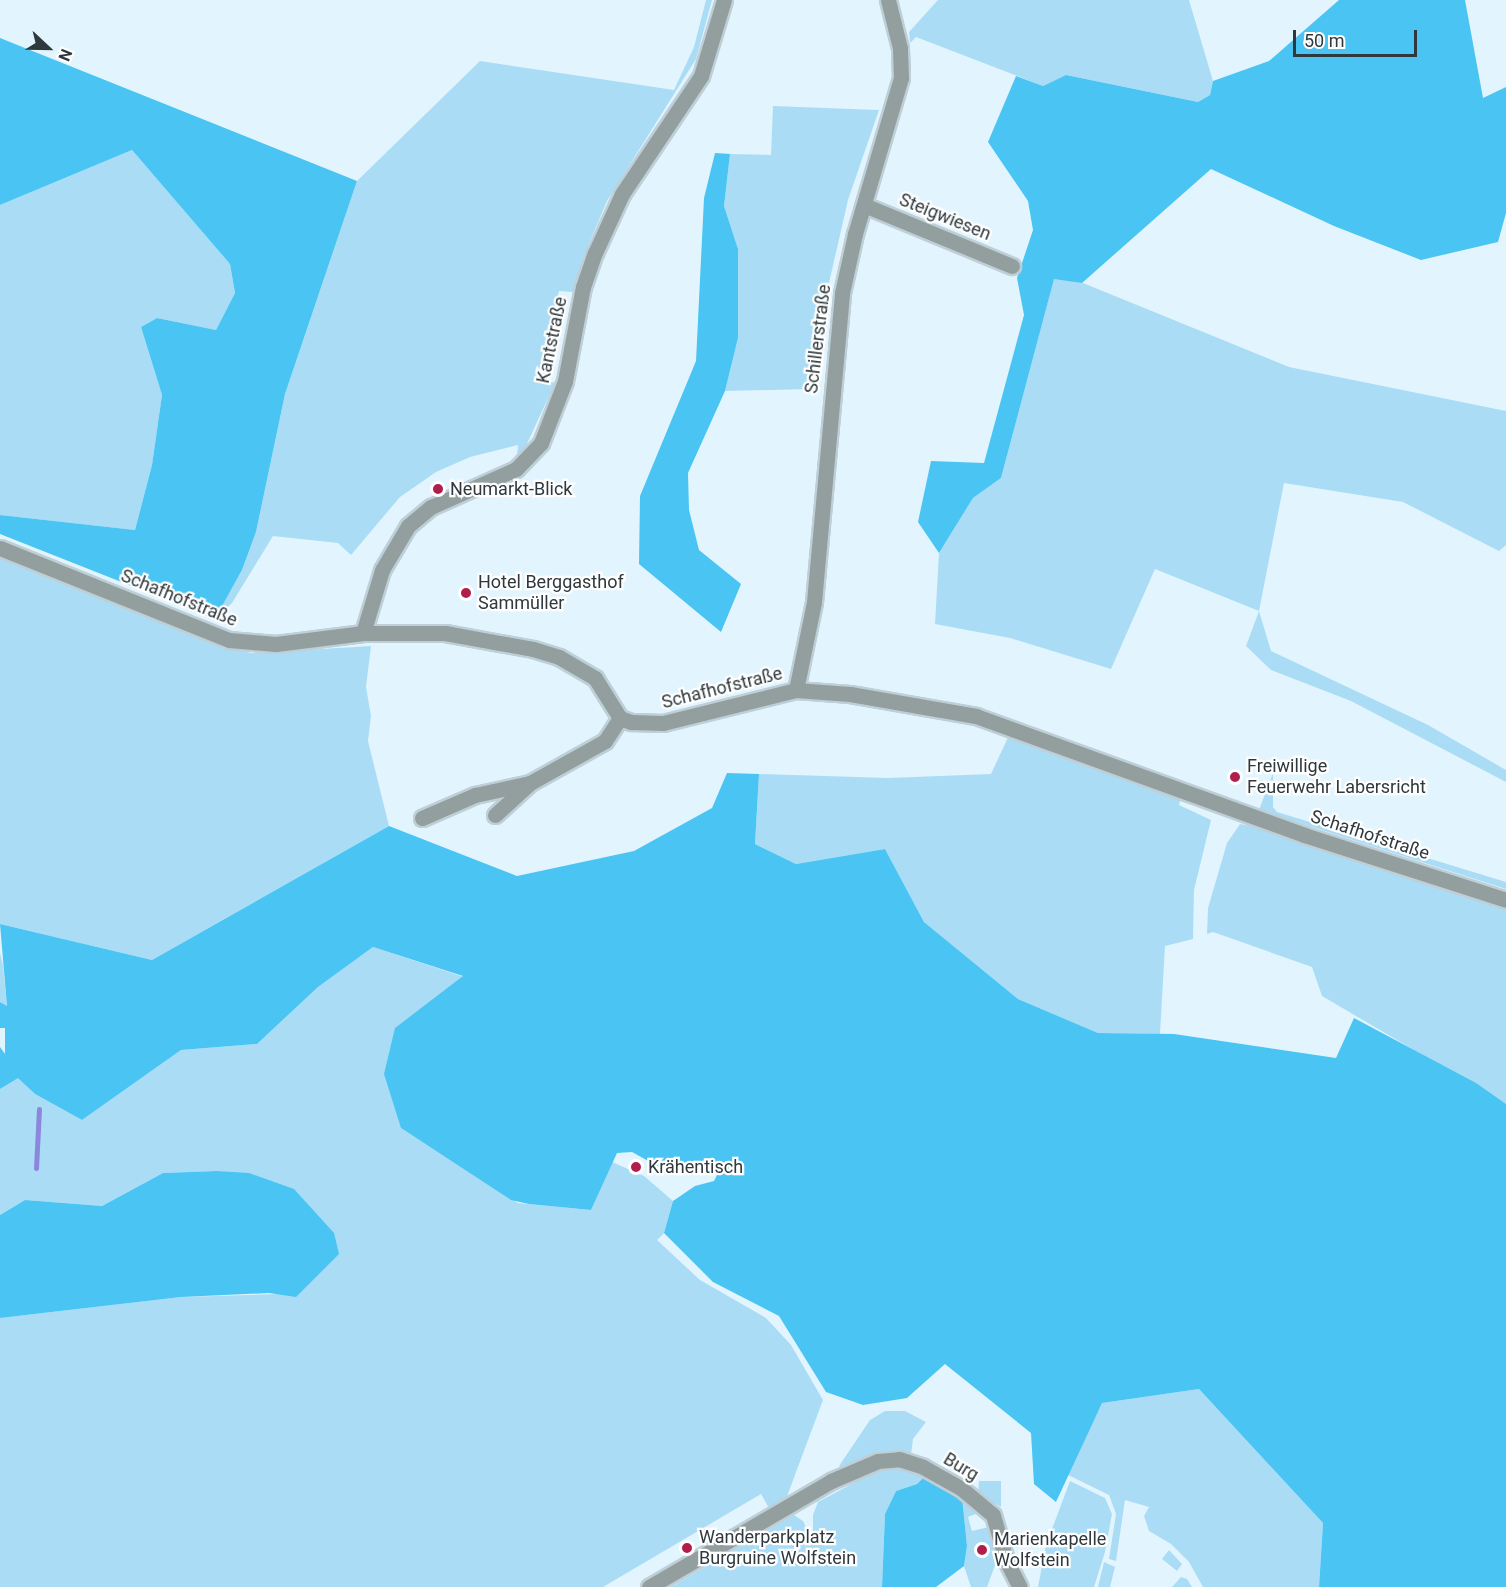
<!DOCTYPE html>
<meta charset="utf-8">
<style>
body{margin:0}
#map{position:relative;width:1506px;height:1587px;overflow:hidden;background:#e2f5fe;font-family:Roboto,sans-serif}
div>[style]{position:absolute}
.green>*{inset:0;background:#aaddf5}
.forest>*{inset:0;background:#4ac4f3}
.stream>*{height:5px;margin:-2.5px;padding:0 2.5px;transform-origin:2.5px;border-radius:2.5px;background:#8a87dc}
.roads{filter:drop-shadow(2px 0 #becfd7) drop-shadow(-2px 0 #becfd7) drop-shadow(0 2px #becfd7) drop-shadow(0 -2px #becfd7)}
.minor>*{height:15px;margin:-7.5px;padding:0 7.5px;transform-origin:7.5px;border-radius:7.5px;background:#939f9f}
.dots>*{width:16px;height:16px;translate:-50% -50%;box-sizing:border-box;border:3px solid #fff;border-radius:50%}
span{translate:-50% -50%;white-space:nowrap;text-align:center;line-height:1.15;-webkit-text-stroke:4.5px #fff;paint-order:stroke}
.street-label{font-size:18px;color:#2f393d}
.poi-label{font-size:18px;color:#2f393d}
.left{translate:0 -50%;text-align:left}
.north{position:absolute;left:18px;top:18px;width:60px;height:60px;-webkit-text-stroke:4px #fff;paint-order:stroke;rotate:112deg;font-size:16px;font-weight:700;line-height:24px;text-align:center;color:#2f393d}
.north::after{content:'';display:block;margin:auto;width:21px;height:27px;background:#2f393d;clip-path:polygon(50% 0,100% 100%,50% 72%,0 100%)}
.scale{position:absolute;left:1293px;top:30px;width:124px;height:27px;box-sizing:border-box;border:3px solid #2f393d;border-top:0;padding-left:8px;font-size:18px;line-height:21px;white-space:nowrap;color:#2f393d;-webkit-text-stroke:4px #fff;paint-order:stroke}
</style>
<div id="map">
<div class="green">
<div style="clip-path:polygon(706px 0,712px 0,696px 59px,607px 201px,584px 255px,573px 292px,559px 291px,538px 378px,555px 383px,526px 446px,517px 456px,518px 445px,470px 457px,436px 472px,400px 497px,351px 555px,338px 543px,273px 536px,232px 603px,215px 619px,242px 570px,256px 532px,285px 394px,357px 181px,480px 61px,674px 90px,694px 47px)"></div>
<div style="clip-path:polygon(938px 0,1189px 0,1213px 81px,1210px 95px,1198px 102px,1066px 75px,1043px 86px,916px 37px,910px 43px,909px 32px)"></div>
<div style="clip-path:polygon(773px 106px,879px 110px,848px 200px,821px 318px,810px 389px,725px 391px,738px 338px,738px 249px,724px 206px,730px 154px,771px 155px)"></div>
<div style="clip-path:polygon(132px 150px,230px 264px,235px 293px,216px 330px,157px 318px,141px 327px,162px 395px,152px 465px,135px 530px,0 515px,0 205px)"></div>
<div style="clip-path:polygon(1054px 278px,1083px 283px,1289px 367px,1506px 411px,1506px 545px,1499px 551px,1403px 502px,1284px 483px,1259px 611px,1271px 651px,1428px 725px,1506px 770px,1506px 782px,1351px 701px,1271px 670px,1246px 646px,1259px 611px,1155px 569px,1111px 669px,1010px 638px,935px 624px,939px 553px,973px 498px,1001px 478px)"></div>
<div style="clip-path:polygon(0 557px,230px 649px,252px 653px,371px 646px,366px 687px,371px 716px,368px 741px,389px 826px,152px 960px,0 924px)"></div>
<div style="clip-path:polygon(1010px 733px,1181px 798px,1179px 805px,1211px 820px,1194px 890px,1193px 939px,1165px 946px,1160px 1034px,1098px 1033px,1018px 999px,924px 922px,885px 849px,796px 864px,755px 844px,759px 774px,888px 778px,991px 774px)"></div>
<div style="clip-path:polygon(1273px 773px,1273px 807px,1277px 812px,1506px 882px,1506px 889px,1259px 810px)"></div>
<div style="clip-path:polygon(1240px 824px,1263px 828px,1506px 908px,1506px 1104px,1322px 996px,1312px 967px,1213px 932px,1207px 934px,1208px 908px,1227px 843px)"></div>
<div style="clip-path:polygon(373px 947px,464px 977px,401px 1128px,518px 1203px,591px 1210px,612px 1162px,644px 1176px,673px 1201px,664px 1233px,657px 1240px,700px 1280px,766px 1318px,791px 1345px,823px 1400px,786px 1499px,770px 1510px,761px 1494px,603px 1587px,0 1587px,0 1318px,181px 1297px,278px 1294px,216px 1171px,163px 1173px,102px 1206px,25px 1200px,0 1215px,0 1089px,18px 1077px,35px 1094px,82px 1120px,181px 1050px,257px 1044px,318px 987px)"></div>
<div style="clip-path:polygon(0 953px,3px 965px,7px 1007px,0 1002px)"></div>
<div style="clip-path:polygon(1199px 1389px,1323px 1523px,1319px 1587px,1203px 1587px,1189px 1562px,1171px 1544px,1149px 1531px,1144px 1516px,1149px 1507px,1125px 1500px,1116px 1561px,1109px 1559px,1116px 1514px,1109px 1495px,1066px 1474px,1102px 1403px)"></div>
<div style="clip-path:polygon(885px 1411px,905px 1411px,926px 1422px,913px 1439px,911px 1455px,891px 1451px,844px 1469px,839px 1466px,870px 1420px)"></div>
<div style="clip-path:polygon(896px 1467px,926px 1475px,917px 1484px,896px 1491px,885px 1514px,882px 1587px,671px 1587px,794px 1515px,803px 1521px,813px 1541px,813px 1515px,818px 1502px,874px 1472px)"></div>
<div style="clip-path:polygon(979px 1481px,1001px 1481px,1001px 1507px,978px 1493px)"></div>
<div style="clip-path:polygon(1070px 1481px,1105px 1498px,1112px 1514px,1105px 1552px,1094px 1587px,1038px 1587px,1046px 1545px)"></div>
<div style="clip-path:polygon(962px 1497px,981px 1512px,968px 1517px,972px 1531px,993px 1526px,1000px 1552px,987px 1587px,971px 1587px,964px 1566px,967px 1546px)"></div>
<div style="clip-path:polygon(1169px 1550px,1182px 1564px,1177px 1571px,1162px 1559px)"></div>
<div style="clip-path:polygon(1104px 1562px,1115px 1567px,1110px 1587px,1098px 1587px)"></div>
<div style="clip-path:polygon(1181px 1577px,1187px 1579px,1192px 1587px,1172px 1587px)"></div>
</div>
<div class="forest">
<div style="clip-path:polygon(1339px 0,1465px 0,1483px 98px,1506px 87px,1506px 213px,1498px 242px,1421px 260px,1334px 226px,1211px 169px,1082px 283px,1054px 279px,1001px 478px,973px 498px,939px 553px,918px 522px,931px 461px,984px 463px,1024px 315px,1017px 278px,1033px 230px,1028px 201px,988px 142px,1016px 76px,1043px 86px,1066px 75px,1198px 102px,1210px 95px,1213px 81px,1269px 61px)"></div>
<div style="clip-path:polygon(0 38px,357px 181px,285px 394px,256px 532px,242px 570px,215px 619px,0 534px,0 515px,135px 530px,152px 465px,162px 395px,141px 327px,157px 318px,216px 330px,235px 293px,230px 264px,132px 150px,0 205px)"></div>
<div style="clip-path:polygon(715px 153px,730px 154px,724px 206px,738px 249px,738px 338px,725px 391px,688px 473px,689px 510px,699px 550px,741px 584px,721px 632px,639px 564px,640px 496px,696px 361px,704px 198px)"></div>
<div style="clip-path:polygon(727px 773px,759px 774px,755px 844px,796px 864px,885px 849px,924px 922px,1018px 999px,1098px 1033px,1174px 1034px,1336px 1058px,1354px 1018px,1476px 1083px,1506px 1104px,1506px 1587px,1319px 1587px,1323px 1523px,1199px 1389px,1102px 1403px,1056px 1502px,1034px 1484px,1031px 1433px,945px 1364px,907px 1398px,863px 1405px,826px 1392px,779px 1316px,713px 1282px,664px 1233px,673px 1201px,695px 1186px,714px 1181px,718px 1173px,712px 1165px,672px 1174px,632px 1152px,617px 1153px,591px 1210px,529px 1204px,511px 1200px,401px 1128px,384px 1074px,395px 1028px,463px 976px,373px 947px,318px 987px,257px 1044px,181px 1050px,82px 1120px,35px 1094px,18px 1078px,0 1089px,0 1047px,5px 1054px,5px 1028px,0 1028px,0 1002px,7px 1006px,0 924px,152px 960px,389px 826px,517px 876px,634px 851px,712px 808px)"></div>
<div style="clip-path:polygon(216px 1171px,249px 1173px,294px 1189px,334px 1233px,339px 1254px,296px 1297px,269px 1293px,181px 1297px,0 1318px,0 1215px,25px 1200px,102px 1206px,163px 1173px)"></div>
<div style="clip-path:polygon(926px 1475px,962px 1497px,967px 1546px,964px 1566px,936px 1587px,882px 1587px,885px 1514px,896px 1491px,917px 1484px)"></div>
</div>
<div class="stream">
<div style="left:36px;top:1168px;width:59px;rotate:-87.1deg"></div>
</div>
<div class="roads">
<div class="minor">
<div style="left:864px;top:205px;width:160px;rotate:22.4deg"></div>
<div style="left:0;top:548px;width:247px;rotate:21.9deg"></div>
<div style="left:229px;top:640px;width:47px;rotate:4.9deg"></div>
<div style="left:276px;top:644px;width:88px;rotate:-7.2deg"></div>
<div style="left:363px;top:633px;width:82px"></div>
<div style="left:445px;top:633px;width:89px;rotate:10.3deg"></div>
<div style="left:533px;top:649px;width:27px;rotate:17deg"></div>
<div style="left:559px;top:657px;width:42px;rotate:30.3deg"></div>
<div style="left:595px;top:678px;width:47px;rotate:58deg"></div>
<div style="left:620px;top:718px;width:12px;rotate:20deg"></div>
<div style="left:631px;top:722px;width:32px;rotate:2deg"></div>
<div style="left:663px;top:723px;width:137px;rotate:-13.9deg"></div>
<div style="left:796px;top:690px;width:54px;rotate:4.2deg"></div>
<div style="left:850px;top:694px;width:128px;rotate:9.9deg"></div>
<div style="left:976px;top:716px;width:349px;rotate:19.9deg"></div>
<div style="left:1304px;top:835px;width:212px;rotate:17.8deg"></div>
<div style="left:363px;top:633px;width:66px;rotate:-73.2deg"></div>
<div style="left:382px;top:570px;width:51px;rotate:-59.4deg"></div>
<div style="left:408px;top:526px;width:30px;rotate:-40deg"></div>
<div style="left:431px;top:507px;width:93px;rotate:-24.1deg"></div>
<div style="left:516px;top:469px;width:36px;rotate:-46deg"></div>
<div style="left:541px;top:443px;width:66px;rotate:-68.8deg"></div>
<div style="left:565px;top:381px;width:96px;rotate:-79.2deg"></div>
<div style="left:583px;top:287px;width:36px;rotate:-71deg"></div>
<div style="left:595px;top:253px;width:65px;rotate:-65.4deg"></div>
<div style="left:622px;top:194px;width:142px;rotate:-56.2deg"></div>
<div style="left:701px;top:76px;width:79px;rotate:-73.2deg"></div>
<div style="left:796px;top:690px;width:90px;rotate:-78.4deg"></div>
<div style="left:814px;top:602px;width:310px;rotate:-84.8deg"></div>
<div style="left:842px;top:293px;width:60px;rotate:-77.6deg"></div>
<div style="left:855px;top:234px;width:163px;rotate:-73.6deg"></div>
<div style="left:901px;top:78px;width:30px;rotate:-92deg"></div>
<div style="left:900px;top:48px;width:49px;rotate:-104deg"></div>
<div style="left:495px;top:815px;width:47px;rotate:-42.4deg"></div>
<div style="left:530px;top:783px;width:86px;rotate:-29.2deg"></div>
<div style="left:605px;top:741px;width:27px;rotate:-57deg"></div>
<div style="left:422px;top:818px;width:58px;rotate:-23.5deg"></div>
<div style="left:475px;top:795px;width:56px;rotate:-12.3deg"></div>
<div style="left:649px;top:1587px;width:211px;rotate:-30.2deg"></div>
<div style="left:831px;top:1481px;width:51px;rotate:-23.1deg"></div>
<div style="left:878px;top:1461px;width:21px;rotate:-5deg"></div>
<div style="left:899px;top:1459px;width:25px;rotate:18deg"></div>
<div style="left:923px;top:1467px;width:45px;rotate:29.4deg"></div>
<div style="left:962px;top:1489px;width:40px;rotate:40deg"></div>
<div style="left:993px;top:1515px;width:47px;rotate:73.9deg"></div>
<div style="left:1006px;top:1560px;width:30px;rotate:63deg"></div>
</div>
</div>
<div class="dots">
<div style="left:438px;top:489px;background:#b01e4b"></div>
<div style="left:466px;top:593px;background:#b01e4b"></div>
<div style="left:1235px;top:777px;background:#b01e4b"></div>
<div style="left:636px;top:1167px;background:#b01e4b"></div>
<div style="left:687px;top:1548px;background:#b01e4b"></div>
<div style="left:982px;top:1550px;background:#b01e4b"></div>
</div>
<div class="street-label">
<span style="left:945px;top:217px;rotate:22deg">Steigwiesen</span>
<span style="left:818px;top:339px;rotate:-83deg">Schillerstraße</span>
<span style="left:552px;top:340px;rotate:-78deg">Kantstraße</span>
<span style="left:179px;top:598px;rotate:22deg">Schafhofstraße</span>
<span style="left:722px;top:688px;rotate:-14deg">Schafhofstraße</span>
<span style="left:1370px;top:835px;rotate:18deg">Schafhofstraße</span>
<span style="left:961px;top:1467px;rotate:31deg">Burg</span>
</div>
<div class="poi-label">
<span class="left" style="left:450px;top:489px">Neumarkt-Blick</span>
<span class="left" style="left:478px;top:593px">Hotel Berggasthof<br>Sammüller</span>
<span class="left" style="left:1247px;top:777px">Freiwillige<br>Feuerwehr Labersricht</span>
<span class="left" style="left:648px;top:1167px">Krähentisch</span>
<span class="left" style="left:699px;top:1548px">Wanderparkplatz<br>Burgruine Wolfstein</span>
<span class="left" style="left:994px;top:1550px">Marienkapelle<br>Wolfstein</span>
</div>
<div class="north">N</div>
<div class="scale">50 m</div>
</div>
